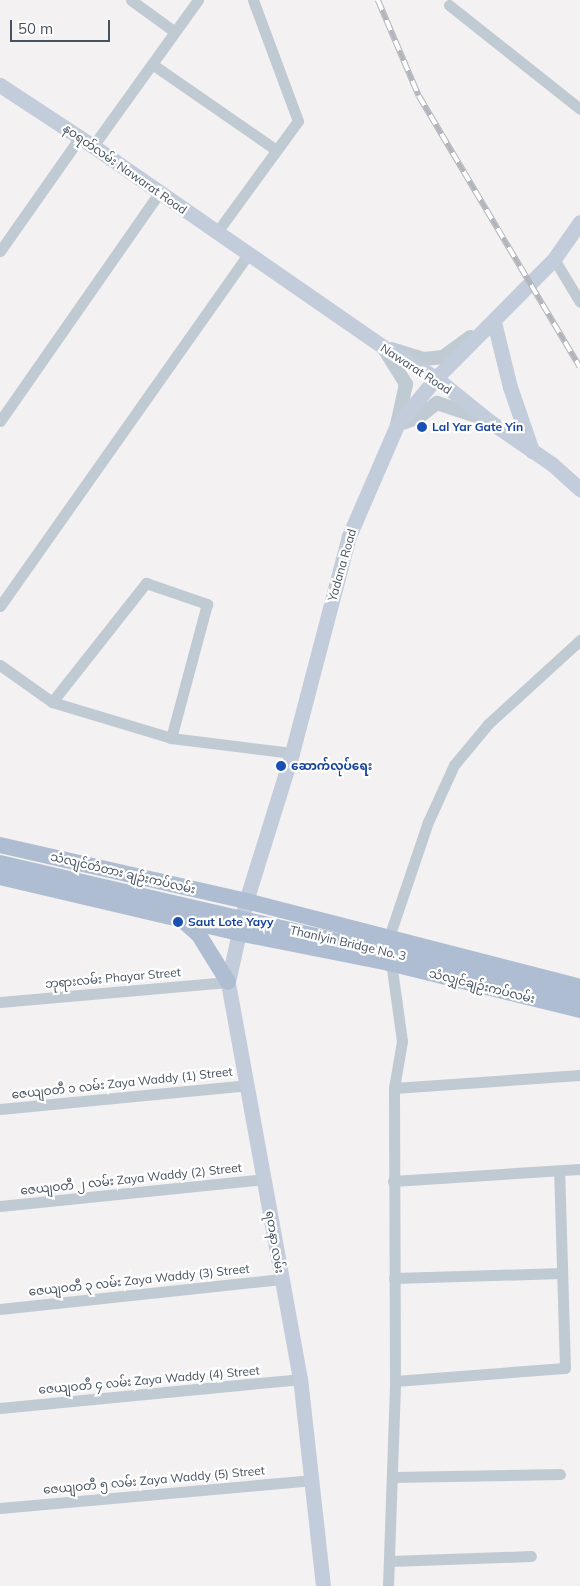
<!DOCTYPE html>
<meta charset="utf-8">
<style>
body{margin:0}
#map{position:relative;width:580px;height:1586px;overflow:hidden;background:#f3f1f1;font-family:Mulish,"Noto Sans Myanmar",sans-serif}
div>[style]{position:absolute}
.minor>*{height:11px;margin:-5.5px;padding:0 5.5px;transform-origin:5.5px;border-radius:5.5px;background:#c0cad3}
.tertiary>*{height:14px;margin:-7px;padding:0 7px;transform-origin:7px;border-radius:7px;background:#c0cad3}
.secondary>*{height:15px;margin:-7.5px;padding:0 7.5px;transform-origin:7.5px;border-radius:7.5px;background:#c2ccdb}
.primary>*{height:16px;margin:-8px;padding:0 8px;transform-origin:8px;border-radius:8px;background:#aebdd1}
.rail>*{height:5.5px;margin-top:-2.75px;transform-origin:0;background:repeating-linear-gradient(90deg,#fff 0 11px,#b2b5bb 0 22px);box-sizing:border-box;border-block:1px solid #b2b5bb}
.primary-bridge>*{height:16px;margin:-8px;padding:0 8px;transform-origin:8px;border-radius:8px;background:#aebdd1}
.dots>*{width:14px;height:14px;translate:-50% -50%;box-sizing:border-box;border:2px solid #fff;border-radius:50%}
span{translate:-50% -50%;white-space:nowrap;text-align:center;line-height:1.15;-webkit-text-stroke:4.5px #fff;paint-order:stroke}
.street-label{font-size:12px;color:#475260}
.transit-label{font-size:12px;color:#164399;font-weight:700}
.left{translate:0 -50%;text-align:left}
.scale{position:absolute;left:10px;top:20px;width:100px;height:22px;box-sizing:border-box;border:2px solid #475260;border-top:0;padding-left:6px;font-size:15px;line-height:18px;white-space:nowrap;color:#475260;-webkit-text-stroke:4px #fff;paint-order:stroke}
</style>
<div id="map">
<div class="minor">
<div style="left:131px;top:0;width:54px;rotate:36deg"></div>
<div style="left:449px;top:5px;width:167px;rotate:38.4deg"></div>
<div style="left:152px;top:64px;width:151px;rotate:34.7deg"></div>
<div style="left:93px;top:146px;width:180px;rotate:-54.3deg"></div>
<div style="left:217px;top:232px;width:137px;rotate:-53.9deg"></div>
<div style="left:298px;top:121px;width:129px;rotate:-110.4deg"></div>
<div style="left:0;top:251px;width:139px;rotate:-54.9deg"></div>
<div style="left:554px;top:259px;width:50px;rotate:58.8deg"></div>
<div style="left:0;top:421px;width:278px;rotate:-55.1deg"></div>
<div style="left:0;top:606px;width:431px;rotate:-54.8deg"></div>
<div style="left:0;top:665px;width:64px;rotate:35.4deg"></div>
<div style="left:52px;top:702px;width:124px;rotate:16.8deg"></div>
<div style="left:171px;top:738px;width:122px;rotate:7.1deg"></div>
<div style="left:52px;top:702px;width:152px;rotate:-51.7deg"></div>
<div style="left:146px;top:583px;width:65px;rotate:19deg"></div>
<div style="left:207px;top:604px;width:139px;rotate:105deg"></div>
<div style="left:0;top:1002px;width:229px;rotate:-5deg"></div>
<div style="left:394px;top:1088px;width:186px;rotate:-4deg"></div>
<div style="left:0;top:1109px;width:248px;rotate:-5.5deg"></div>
<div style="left:393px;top:1181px;width:187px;rotate:-3.7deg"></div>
<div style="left:0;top:1206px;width:266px;rotate:-5.8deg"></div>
<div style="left:394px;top:1278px;width:168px;rotate:-1.7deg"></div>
<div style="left:0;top:1309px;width:283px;rotate:-6.1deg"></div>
<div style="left:395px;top:1381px;width:170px;rotate:-4.4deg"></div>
<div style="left:565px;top:1368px;width:197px;rotate:-91.7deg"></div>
<div style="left:0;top:1408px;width:301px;rotate:-5.5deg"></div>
<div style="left:393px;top:1477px;width:167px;rotate:-1deg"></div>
<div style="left:0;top:1508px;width:312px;rotate:-5.1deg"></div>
<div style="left:390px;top:1561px;width:141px;rotate:-2deg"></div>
<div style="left:388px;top:1586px;width:205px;rotate:-88deg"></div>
<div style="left:395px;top:1381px;width:293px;rotate:-90.2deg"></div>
<div style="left:394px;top:1088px;width:48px;rotate:-80.3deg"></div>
<div style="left:402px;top:1041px;width:102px;rotate:-97.9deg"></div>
<div style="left:388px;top:940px;width:125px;rotate:-71.3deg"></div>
<div style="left:428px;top:822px;width:63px;rotate:-65.5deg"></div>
<div style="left:454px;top:765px;width:53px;rotate:-50.3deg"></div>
<div style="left:488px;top:724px;width:125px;rotate:-42.4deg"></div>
</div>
<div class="tertiary">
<div style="left:383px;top:347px;width:44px;rotate:58.1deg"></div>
<div style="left:406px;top:384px;width:42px;rotate:102.4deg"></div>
<div style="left:391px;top:349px;width:34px;rotate:17deg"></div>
<div style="left:424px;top:359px;width:19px;rotate:-6deg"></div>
<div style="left:443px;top:357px;width:34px;rotate:-36deg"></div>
<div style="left:397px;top:425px;width:23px;rotate:-20deg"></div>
<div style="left:419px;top:417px;width:23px;rotate:-38deg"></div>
<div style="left:437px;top:403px;width:47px;rotate:18.4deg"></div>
</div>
<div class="secondary">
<div style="left:0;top:85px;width:111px;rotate:33.3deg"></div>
<div style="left:93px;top:146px;width:353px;rotate:34.7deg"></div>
<div style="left:383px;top:347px;width:61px;rotate:30.3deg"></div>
<div style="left:436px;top:378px;width:68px;rotate:39.1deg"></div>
<div style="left:489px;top:421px;width:76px;rotate:34.3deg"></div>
<div style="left:552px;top:464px;width:38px;rotate:42deg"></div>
<div style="left:494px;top:322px;width:67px;rotate:76.2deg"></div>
<div style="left:510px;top:387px;width:68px;rotate:71deg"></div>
<div style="left:323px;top:1586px;width:208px;rotate:-96.3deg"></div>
<div style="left:300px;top:1379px;width:403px;rotate:-100.3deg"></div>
<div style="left:228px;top:982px;width:83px;rotate:-77.5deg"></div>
<div style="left:246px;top:901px;width:155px;rotate:-72.7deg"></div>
<div style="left:292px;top:753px;width:224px;rotate:-75.3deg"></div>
<div style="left:349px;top:536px;width:121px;rotate:-66.6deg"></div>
<div style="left:397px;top:425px;width:61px;rotate:-50.3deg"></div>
<div style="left:436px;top:378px;width:168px;rotate:-45.2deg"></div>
<div style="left:554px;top:259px;width:45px;rotate:-54.9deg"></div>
</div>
<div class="primary">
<div style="left:0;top:845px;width:252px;rotate:12.8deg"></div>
<div style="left:246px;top:901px;width:345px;rotate:14.4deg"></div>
<div style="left:0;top:877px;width:244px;rotate:13.2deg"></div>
<div style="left:238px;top:933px;width:154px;rotate:11.2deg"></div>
<div style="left:389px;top:963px;width:197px;rotate:13.8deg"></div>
<div style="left:183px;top:921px;width:21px;rotate:41deg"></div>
<div style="left:199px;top:935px;width:55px;rotate:58.3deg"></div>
</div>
<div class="rail">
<div style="left:378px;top:0;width:104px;rotate:66.9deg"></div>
<div style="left:419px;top:96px;width:315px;rotate:59.3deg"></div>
</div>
<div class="primary-bridge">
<div style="left:0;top:863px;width:595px;rotate:13.01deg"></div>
</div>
<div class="dots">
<div style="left:422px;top:427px;background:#1a4fb4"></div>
<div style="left:281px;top:766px;background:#1a4fb4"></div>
<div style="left:178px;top:922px;background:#1a4fb4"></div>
</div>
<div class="street-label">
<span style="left:125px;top:169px;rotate:35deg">နဝရတ်လမ်း Nawarat Road</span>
<span style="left:416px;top:369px;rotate:33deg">Nawarat Road</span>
<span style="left:342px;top:565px;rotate:-74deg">Yadana Road</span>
<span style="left:123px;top:873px;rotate:13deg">သံလျင်တံတား ချဉ်းကပ်လမ်း</span>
<span style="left:348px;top:943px;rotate:13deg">Thanlyin Bridge No. 3</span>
<span style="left:113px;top:978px;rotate:-5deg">ဘုရားလမ်း Phayar Street</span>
<span style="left:482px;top:986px;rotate:14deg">သံလျှင်ချဉ်းကပ်လမ်း</span>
<span style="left:122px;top:1083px;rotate:-6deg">ဇေယျဝတီ ၁ လမ်း Zaya Waddy (1) Street</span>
<span style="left:131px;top:1179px;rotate:-6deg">ဇေယျဝတီ ၂ လမ်း Zaya Waddy (2) Street</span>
<span style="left:275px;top:1242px;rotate:81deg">ရတနာ လမ်း</span>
<span style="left:139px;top:1280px;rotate:-6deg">ဇေယျဝတီ ၃ လမ်း Zaya Waddy (3) Street</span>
<span style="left:149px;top:1380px;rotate:-5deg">ဇေယျဝတီ ၄ လမ်း Zaya Waddy (4) Street</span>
<span style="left:154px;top:1480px;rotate:-5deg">ဇေယျဝတီ ၅ လမ်း Zaya Waddy (5) Street</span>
</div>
<div class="transit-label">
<span class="left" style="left:432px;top:427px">Lal Yar Gate Yin</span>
<span class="left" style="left:291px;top:766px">ဆောက်လုပ်ရေး</span>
<span class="left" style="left:188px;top:922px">Saut Lote Yayy</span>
</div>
<div class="scale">50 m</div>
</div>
